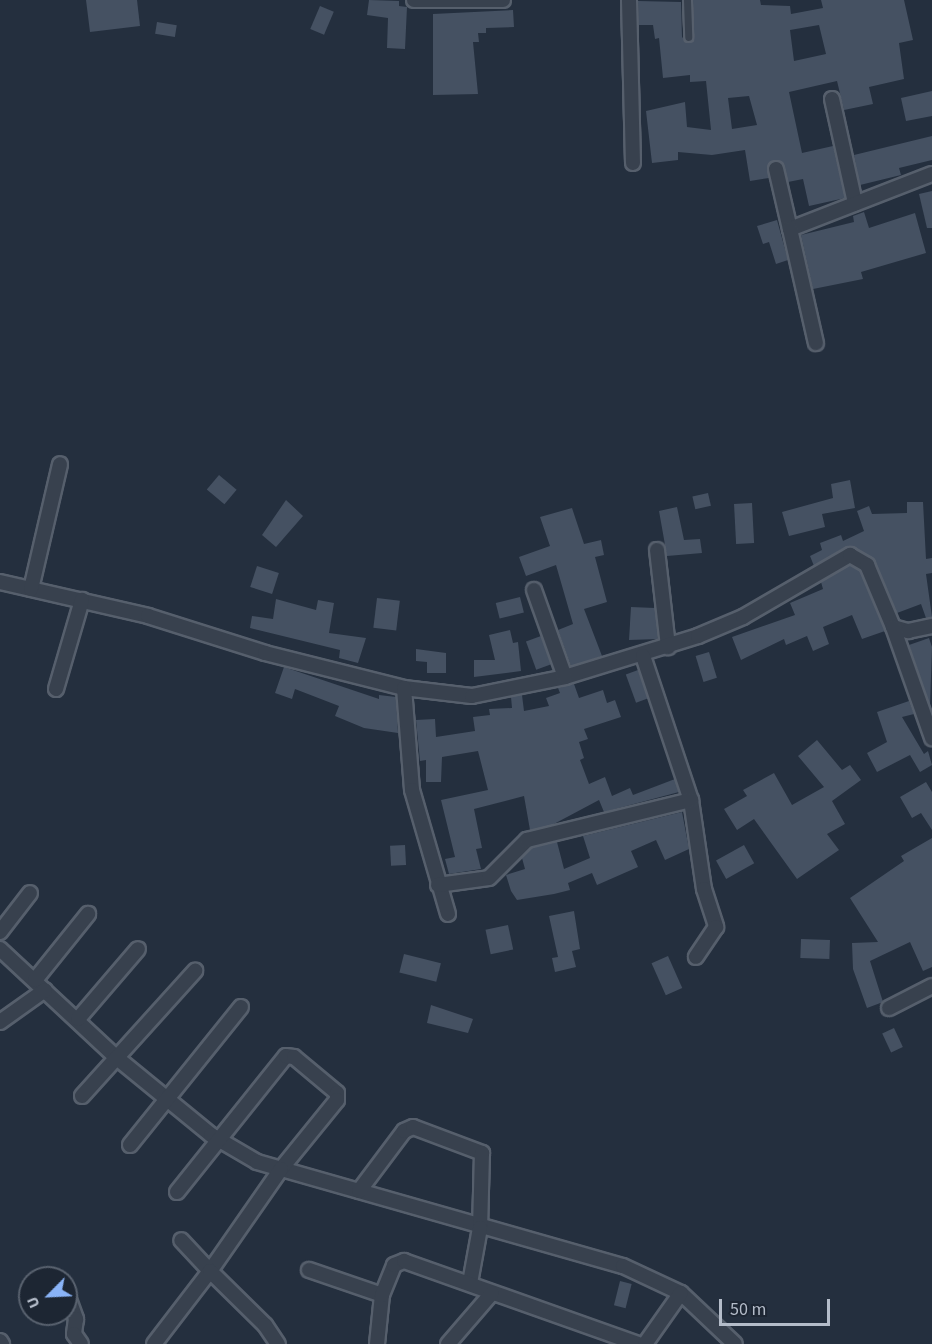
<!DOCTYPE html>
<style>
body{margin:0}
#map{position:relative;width:932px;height:1344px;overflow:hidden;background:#242f3e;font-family:"Source Sans 3",sans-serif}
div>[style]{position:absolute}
.building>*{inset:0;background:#455162;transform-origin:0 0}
.roads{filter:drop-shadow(2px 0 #565f6c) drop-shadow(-2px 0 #565f6c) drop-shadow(0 2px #565f6c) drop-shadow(0 -2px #565f6c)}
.service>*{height:7px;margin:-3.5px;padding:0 3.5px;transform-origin:3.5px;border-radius:3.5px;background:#38414e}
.minor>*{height:14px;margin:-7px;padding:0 7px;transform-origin:7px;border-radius:7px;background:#38414e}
span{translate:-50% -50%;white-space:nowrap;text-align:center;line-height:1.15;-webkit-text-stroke:4.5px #1d2633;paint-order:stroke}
.north{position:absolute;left:18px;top:1266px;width:60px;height:60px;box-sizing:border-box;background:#1d2633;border:2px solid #59626f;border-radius:50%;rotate:246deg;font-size:16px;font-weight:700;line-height:24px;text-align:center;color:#b4bcc9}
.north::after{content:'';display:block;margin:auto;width:21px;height:27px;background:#8ab4f8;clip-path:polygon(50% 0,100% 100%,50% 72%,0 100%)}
.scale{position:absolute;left:719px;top:1299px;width:111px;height:27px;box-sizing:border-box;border:3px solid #b4bcc9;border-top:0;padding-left:8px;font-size:18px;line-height:21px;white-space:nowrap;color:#b4bcc9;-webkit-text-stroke:4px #1d2633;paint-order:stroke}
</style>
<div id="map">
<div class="building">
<div style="clip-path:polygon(86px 0,137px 0,140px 26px,90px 32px)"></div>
<div style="clip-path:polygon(369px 0,399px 1px,399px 6px,407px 7px,405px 49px,387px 48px,388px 18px,367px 15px)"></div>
<div style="clip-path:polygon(evenodd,693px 0,760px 0,761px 5px,790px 6px,791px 14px,823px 8px,821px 0,904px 0,913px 40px,899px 43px,904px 79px,869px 87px,873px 104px,844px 110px,837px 81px,789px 92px,802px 153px,833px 146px,845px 198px,809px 206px,803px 179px,788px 182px,778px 160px,768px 166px,769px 178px,750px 181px,745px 150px,712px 155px,678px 152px,678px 160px,652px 163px,646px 111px,685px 102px,687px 127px,711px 130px,706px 81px,690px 82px,690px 75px,663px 78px,659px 38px,655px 39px,653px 25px,639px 25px,638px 1px,681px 2px,682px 37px,688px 43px,694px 37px,693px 0,819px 25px,826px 54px,794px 61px,790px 30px,819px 25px,693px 0,749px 96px,757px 125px,732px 129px,728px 98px,749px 96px)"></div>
<div style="left:320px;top:6px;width:15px;height:25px;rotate:23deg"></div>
<div style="clip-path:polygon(513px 10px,514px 27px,486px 28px,486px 33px,478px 33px,479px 42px,473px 42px,478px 94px,433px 95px,433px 14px)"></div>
<div style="left:157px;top:22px;width:20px;height:12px;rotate:9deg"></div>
<div style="clip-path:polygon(932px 91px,932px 116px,906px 121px,901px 98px)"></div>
<div style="clip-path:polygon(932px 136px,932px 160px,899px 168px,901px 175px,860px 185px,854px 155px)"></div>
<div style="clip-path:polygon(932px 191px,932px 228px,927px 228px,919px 194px)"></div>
<div style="clip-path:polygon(864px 212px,869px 228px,915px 213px,926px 253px,861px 272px,863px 279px,813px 289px,801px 235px,854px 222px,853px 216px)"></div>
<div style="clip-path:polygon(777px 220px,788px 260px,776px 264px,769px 242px,763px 244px,757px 226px)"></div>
<div style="left:219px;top:475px;width:23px;height:19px;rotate:40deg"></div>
<div style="clip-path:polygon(850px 480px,855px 508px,822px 514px,825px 527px,789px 536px,782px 512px,833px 498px,831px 484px)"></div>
<div style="left:708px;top:493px;width:13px;height:16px;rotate:77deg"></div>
<div style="clip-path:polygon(286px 500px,303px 516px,276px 547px,262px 535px)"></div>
<div style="clip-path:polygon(907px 502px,923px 502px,926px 559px,932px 558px,932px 573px,926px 574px,932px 617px,926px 618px,921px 604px,897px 613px,875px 561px,855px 547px,845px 547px,814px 566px,810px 556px,822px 550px,820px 543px,841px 535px,843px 541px,864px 531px,857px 511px,869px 506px,872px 514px,907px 513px)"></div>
<div style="left:752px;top:503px;width:40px;height:18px;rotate:87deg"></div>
<div style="clip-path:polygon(677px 507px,684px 540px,700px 539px,702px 553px,667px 556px,659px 511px)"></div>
<div style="clip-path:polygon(572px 508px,584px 544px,601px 540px,604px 555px,595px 557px,607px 602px,584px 609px,602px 656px,571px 666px,558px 630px,573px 624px,556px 565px,526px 576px,519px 557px,550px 546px,540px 517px)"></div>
<div style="clip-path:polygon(850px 565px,860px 571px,885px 631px,862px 639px,852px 615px,823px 627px,829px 644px,813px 651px,807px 636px,786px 645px,784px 639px,741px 660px,732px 637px,795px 615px,790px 603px,823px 589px,821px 582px)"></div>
<div style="left:257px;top:566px;width:23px;height:22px;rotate:18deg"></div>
<div style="left:520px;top:597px;width:16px;height:25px;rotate:76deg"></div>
<div style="left:377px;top:598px;width:23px;height:30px;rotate:7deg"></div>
<div style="clip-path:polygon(276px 599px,316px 610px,318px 600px,334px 603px,329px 633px,366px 638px,358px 663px,339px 658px,340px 650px,250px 628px,252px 616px,273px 619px)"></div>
<div style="clip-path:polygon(631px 607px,655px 608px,658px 639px,629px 640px)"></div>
<div style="clip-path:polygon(510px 630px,513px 643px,518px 642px,521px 671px,474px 677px,474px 660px,495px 660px,489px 635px)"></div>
<div style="left:541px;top:636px;width:30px;height:16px;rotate:70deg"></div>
<div style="clip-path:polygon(929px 638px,932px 647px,930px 706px,909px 645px)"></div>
<div style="clip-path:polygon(416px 649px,446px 653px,446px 673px,427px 673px,427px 662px,416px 661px)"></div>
<div style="left:709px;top:652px;width:27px;height:14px;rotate:73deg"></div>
<div style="clip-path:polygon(284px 667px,379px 699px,379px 695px,396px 697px,398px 733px,364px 728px,335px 716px,339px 706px,295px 689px,292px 699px,275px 693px)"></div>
<div style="left:638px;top:670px;width:30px;height:13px;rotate:70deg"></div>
<div style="clip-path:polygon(574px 684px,579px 698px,603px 690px,607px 703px,615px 700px,621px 717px,584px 729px,588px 739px,579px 742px,584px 758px,580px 760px,589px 784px,605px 777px,612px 796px,630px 788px,633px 795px,675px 779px,679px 792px,604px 812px,599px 800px,552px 825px,530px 830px,524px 796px,474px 809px,482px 848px,476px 849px,481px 869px,449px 874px,445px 859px,455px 857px,441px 800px,488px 790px,478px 751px,442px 757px,441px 782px,426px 782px,426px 760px,420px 761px,416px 720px,435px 719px,436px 737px,475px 731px,473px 717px,490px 715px,489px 709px,512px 708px,511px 697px,522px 695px,524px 711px,549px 706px,546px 698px,560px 693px,558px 688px)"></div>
<div style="clip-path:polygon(909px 701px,914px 714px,902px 717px,924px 754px,928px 751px,932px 765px,920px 772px,910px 755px,877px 772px,867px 753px,887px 742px,877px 712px)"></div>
<div style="clip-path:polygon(817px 740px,842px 770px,850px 765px,861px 780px,832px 801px,845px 824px,827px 834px,839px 850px,797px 879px,754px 819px,737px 830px,724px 809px,747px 796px,743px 790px,774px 773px,792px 805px,824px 787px,798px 756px)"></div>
<div style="clip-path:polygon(926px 782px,932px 792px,932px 830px,921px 813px,912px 818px,900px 797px)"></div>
<div style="clip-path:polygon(682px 812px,689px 849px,665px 860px,656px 840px,631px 851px,638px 867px,597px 885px,592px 873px,568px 883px,570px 890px,554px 894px,517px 900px,511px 891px,506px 875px,525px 869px,522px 858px,532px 848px,557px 842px,564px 869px,590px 858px,583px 836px)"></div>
<div style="clip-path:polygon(932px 838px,932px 967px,923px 971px,910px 942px,870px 961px,883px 1002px,867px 1008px,853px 969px,852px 943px,878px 942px,850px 898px,904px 861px,901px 856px)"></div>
<div style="left:405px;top:845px;width:20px;height:15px;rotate:87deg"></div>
<div style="left:744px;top:845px;width:21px;height:32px;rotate:61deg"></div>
<div style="clip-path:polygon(574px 911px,580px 949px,572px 951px,576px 967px,555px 972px,552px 958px,558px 957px,549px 916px)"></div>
<div style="left:508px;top:925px;width:25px;height:23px;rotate:78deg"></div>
<div style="left:801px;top:939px;width:29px;height:19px;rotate:2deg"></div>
<div style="left:404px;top:954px;width:38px;height:19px;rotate:14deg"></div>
<div style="left:668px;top:956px;width:35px;height:18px;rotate:66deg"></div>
<div style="clip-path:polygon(431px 1005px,473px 1019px,468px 1033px,427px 1023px)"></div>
<div style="left:894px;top:1028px;width:21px;height:13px;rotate:65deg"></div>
<div style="left:620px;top:1281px;width:12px;height:25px;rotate:14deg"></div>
</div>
<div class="roads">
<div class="service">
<div style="left:687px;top:0;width:37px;rotate:88deg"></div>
</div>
<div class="minor">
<div style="left:414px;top:0;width:89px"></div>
<div style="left:629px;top:0;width:163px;rotate:88.6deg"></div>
<div style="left:832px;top:99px;width:107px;rotate:77.5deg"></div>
<div style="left:776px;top:169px;width:62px;rotate:76.9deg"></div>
<div style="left:790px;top:229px;width:152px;rotate:-21.2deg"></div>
<div style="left:790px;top:229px;width:117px;rotate:77.2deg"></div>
<div style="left:657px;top:550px;width:98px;rotate:83.5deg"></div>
<div style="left:0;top:582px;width:152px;rotate:12.9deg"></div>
<div style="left:148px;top:616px;width:123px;rotate:17.5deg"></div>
<div style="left:265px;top:653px;width:143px;rotate:14.1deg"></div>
<div style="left:404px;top:688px;width:68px;rotate:6.7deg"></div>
<div style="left:472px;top:696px;width:95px;rotate:-11.5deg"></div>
<div style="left:565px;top:677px;width:139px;rotate:-17.1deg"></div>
<div style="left:698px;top:636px;width:49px;rotate:-22.9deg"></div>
<div style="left:743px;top:617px;width:124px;rotate:-30.1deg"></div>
<div style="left:850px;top:555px;width:20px;rotate:30deg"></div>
<div style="left:867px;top:565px;width:67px;rotate:67.2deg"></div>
<div style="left:893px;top:627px;width:16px;rotate:15deg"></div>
<div style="left:908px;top:631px;width:25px;rotate:-12deg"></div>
<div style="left:31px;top:589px;width:128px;rotate:-76.9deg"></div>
<div style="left:534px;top:590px;width:92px;rotate:70.4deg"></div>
<div style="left:893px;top:627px;width:118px;rotate:70.6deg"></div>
<div style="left:643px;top:656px;width:152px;rotate:71.6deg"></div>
<div style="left:691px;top:800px;width:90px;rotate:81.7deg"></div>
<div style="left:704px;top:889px;width:40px;rotate:72deg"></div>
<div style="left:716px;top:927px;width:36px;rotate:124deg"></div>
<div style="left:404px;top:688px;width:102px;rotate:85.5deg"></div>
<div style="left:412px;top:790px;width:129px;rotate:73.8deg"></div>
<div style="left:56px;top:689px;width:93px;rotate:-73.7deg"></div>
<div style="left:438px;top:885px;width:51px;rotate:-7.8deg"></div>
<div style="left:489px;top:878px;width:54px;rotate:-45deg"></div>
<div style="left:527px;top:840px;width:169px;rotate:-13.7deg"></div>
<div style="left:0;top:932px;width:49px;rotate:-52.4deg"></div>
<div style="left:0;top:949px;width:160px;rotate:43deg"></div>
<div style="left:117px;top:1058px;width:122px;rotate:39.3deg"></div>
<div style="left:211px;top:1135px;width:53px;rotate:30.4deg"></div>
<div style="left:257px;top:1162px;width:380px;rotate:15.9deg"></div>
<div style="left:623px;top:1266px;width:64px;rotate:25deg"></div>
<div style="left:681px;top:1293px;width:74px;rotate:43.4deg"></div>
<div style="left:35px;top:980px;width:85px;rotate:-51.2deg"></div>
<div style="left:889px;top:1008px;width:48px;rotate:-27.1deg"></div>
<div style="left:78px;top:1019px;width:92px;rotate:-49.4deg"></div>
<div style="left:0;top:1022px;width:55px;rotate:-35.4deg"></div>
<div style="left:82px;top:1096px;width:169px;rotate:-47.9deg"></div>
<div style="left:130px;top:1145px;width:177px;rotate:-51.2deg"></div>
<div style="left:359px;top:1191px;width:75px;rotate:-53.1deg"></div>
<div style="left:404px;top:1131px;width:10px;rotate:-24deg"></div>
<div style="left:413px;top:1127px;width:74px;rotate:20.6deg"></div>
<div style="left:482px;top:1153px;width:75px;rotate:91.5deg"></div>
<div style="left:480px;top:1228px;width:56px;rotate:100.3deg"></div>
<div style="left:177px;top:1192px;width:174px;rotate:-51.3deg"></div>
<div style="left:286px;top:1056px;width:8px;rotate:7deg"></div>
<div style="left:294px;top:1057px;width:56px;rotate:39.9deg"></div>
<div style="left:337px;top:1093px;width:7px;rotate:90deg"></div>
<div style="left:337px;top:1100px;width:89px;rotate:129.1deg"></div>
<div style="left:281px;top:1169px;width:124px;rotate:124.8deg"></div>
<div style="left:210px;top:1271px;width:42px;rotate:-133.1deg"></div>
<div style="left:309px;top:1270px;width:77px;rotate:18.9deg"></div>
<div style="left:67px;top:1294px;width:27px;rotate:70deg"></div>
<div style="left:76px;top:1319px;width:15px;rotate:98deg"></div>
<div style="left:74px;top:1334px;width:12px;rotate:55deg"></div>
<div style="left:0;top:1341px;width:4px;rotate:56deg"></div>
<div style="left:154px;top:1344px;width:92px;rotate:-52.5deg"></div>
<div style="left:210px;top:1271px;width:77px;rotate:44.5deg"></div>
<div style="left:265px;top:1325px;width:23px;rotate:56deg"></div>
<div style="left:377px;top:1344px;width:49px;rotate:-84.2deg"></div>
<div style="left:382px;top:1295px;width:32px;rotate:-68deg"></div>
<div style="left:394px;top:1265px;width:11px;rotate:-22deg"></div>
<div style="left:404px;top:1261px;width:248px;rotate:19.5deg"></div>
<div style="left:448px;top:1344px;width:67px;rotate:-49.2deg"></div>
<div style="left:645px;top:1344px;width:62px;rotate:-54.8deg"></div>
</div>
</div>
<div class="north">U</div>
<div class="scale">50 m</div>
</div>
